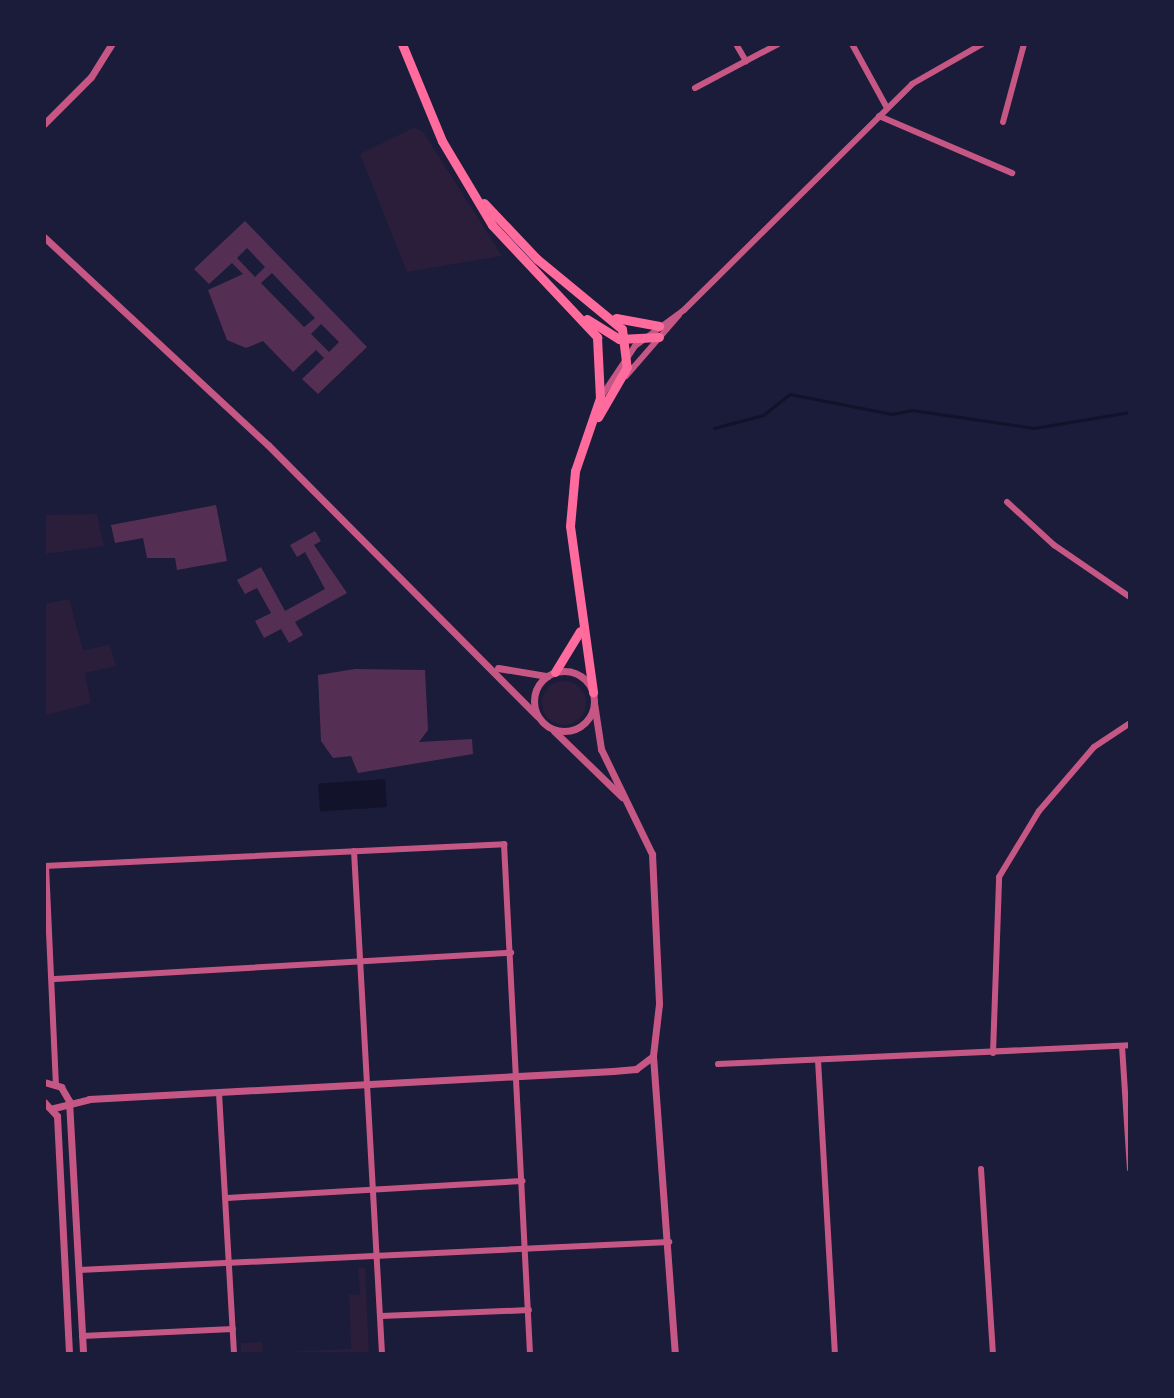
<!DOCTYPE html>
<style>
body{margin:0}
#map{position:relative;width:1174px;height:1398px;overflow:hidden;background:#1b1b3a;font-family:Roboto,sans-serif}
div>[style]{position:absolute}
.green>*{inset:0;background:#2a1e3b}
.round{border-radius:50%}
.water>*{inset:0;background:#12122b;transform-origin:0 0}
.stream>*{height:3px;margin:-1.5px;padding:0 1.5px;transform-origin:1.5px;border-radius:1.5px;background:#12122b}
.building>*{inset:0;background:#542f53}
.minor>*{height:6px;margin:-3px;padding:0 3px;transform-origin:3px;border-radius:3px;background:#c65784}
.tertiary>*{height:7px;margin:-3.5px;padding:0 3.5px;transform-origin:3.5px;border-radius:3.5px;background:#c65784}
.tertiary>.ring{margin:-3.5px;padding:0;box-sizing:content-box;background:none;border:7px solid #c65784;border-radius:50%}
.primary>*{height:9px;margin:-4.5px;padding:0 4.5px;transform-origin:4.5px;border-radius:4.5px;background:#ff6b9d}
span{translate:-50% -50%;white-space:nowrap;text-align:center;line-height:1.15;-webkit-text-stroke:6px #1b1b3a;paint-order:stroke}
.frame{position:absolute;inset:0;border:46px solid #1b1b3a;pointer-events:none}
</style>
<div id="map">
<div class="green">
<div style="clip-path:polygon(415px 127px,424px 133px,502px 256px,407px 272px,360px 154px)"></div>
<div style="clip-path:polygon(97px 514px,104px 546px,44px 554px,44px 515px)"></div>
<div style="clip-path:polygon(69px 599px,83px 650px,110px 645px,116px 666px,85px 673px,91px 703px,44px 716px,44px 604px)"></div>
<div class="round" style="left:542px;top:681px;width:44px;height:44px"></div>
<div style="clip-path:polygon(358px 1268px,365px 1268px,369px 1354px,241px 1354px,241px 1343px,262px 1342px,263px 1353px,351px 1349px,349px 1295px,360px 1295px)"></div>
</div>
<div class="water">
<div style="left:385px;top:779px;width:28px;height:67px;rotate:86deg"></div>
</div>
<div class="stream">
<div style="left:714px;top:428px;width:51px;rotate:-14.9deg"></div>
<div style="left:763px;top:415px;width:34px;rotate:-38deg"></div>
<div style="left:790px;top:394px;width:104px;rotate:11.1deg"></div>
<div style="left:892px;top:414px;width:20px;rotate:-11deg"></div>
<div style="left:912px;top:410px;width:123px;rotate:8.4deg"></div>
<div style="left:1034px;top:428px;width:97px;rotate:-9.5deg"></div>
</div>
<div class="building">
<div style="clip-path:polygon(evenodd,245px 221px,367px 347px,318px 394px,302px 379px,324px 358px,316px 350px,293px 372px,263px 341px,246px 348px,227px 340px,208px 290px,243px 274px,232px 263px,209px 284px,194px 269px,245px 221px,247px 248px,265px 267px,255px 277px,237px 258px,247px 248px,245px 221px,272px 273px,315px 318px,304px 327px,261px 283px,272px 273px,245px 221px,321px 324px,339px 342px,329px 352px,311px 334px,321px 324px)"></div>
<div style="clip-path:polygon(216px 505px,227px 561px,177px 570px,175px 558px,147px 558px,143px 538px,115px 543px,111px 525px)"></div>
<div style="clip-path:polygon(315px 531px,321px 541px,314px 545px,347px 593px,295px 622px,303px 635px,289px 643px,281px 629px,264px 638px,255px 621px,271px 613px,257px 588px,245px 594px,237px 580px,261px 567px,285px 611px,325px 589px,305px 552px,297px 557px,290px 545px)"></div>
<div style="clip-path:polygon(355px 669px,425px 670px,428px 730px,419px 742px,472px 739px,473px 754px,358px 773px,351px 756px,333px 758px,321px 741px,318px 675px)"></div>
</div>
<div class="minor">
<div style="left:736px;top:44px;width:20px;rotate:60deg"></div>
<div style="left:852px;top:44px;width:73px;rotate:61.3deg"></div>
<div style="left:695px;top:88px;width:94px;rotate:-27.9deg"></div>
<div style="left:879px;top:116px;width:145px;rotate:23.2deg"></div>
<div style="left:1003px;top:122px;width:81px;rotate:-74.9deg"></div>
<div style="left:626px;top:376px;width:81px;rotate:-49deg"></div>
<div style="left:601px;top:397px;width:61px;rotate:-56.3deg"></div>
<div style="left:635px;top:346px;width:61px;rotate:-36.3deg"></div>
<div style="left:684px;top:310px;width:321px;rotate:-44.7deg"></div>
<div style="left:912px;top:84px;width:81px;rotate:-29.7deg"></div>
<div style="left:1007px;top:502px;width:64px;rotate:42.5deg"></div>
<div style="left:1054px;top:545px;width:92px;rotate:34.4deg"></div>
<div style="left:354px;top:851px;width:504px;rotate:86.81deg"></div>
<div style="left:44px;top:866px;width:461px;rotate:-2.7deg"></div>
<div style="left:504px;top:844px;width:511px;rotate:87.08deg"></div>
<div style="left:46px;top:866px;width:218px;rotate:87.4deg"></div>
<div style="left:55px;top:979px;width:457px;rotate:-3.3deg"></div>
<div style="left:1122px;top:1046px;width:123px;rotate:86.3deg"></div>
<div style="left:993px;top:1053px;width:176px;rotate:-88deg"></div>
<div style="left:999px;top:877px;width:77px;rotate:-58.8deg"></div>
<div style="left:1039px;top:811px;width:84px;rotate:-49.3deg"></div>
<div style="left:1094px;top:747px;width:43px;rotate:-33.7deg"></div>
<div style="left:818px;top:1060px;width:294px;rotate:86.7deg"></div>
<div style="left:718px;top:1064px;width:412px;rotate:-2.6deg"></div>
<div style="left:219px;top:1093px;width:261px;rotate:86.7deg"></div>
<div style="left:981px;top:1169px;width:185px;rotate:86.3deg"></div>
<div style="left:227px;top:1198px;width:296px;rotate:-3.3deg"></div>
<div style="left:79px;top:1270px;width:591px;rotate:-2.72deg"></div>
<div style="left:381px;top:1316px;width:148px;rotate:-2.3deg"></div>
<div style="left:82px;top:1336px;width:151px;rotate:-2.7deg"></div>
</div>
<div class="tertiary">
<div style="left:44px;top:124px;width:66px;rotate:-45deg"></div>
<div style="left:91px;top:77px;width:39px;rotate:-58deg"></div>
<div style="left:44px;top:237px;width:306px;rotate:42.9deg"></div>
<div style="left:268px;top:445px;width:382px;rotate:45.2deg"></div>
<div style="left:498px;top:668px;width:50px;rotate:9.3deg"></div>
<div class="ring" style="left:534px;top:671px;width:53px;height:53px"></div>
<div style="left:594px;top:703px;width:47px;rotate:81.3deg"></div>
<div style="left:601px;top:749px;width:117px;rotate:64.1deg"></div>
<div style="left:652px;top:854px;width:150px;rotate:87.3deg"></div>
<div style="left:659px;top:1004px;width:52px;rotate:96.6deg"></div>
<div style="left:653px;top:1056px;width:299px;rotate:85.8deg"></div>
<div style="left:554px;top:731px;width:95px;rotate:44.1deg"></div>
<div style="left:44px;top:1082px;width:18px;rotate:16deg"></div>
<div style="left:61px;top:1087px;width:16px;rotate:60deg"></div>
<div style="left:69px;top:1101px;width:253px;rotate:86.8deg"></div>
<div style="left:44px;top:1102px;width:19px;rotate:47deg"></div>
<div style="left:57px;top:1116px;width:238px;rotate:87.1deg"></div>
<div style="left:54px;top:1108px;width:36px;rotate:-14deg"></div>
<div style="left:89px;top:1099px;width:525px;rotate:-3.06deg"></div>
<div style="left:613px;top:1071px;width:23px;rotate:-5deg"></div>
<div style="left:636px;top:1069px;width:21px;rotate:-37deg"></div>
</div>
<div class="primary">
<div style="left:402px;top:44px;width:105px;rotate:67.6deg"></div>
<div style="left:442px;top:141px;width:98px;rotate:59.2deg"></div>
<div style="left:492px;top:225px;width:154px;rotate:46.8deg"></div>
<div style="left:597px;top:337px;width:61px;rotate:87.2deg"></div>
<div style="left:600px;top:398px;width:77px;rotate:108.9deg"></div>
<div style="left:575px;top:471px;width:55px;rotate:95.2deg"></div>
<div style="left:570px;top:526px;width:168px;rotate:82.1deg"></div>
<div style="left:484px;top:203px;width:77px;rotate:46.6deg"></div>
<div style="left:537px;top:259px;width:110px;rotate:39.5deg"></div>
<div style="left:622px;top:329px;width:38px;rotate:83deg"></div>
<div style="left:627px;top:367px;width:58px;rotate:120.1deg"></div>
<div style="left:616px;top:318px;width:44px;rotate:10.5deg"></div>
<div style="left:587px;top:319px;width:38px;rotate:32deg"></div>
<div style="left:619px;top:339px;width:40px;rotate:-2.9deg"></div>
<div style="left:555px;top:672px;width:48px;rotate:-58.6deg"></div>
</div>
<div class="frame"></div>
</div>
